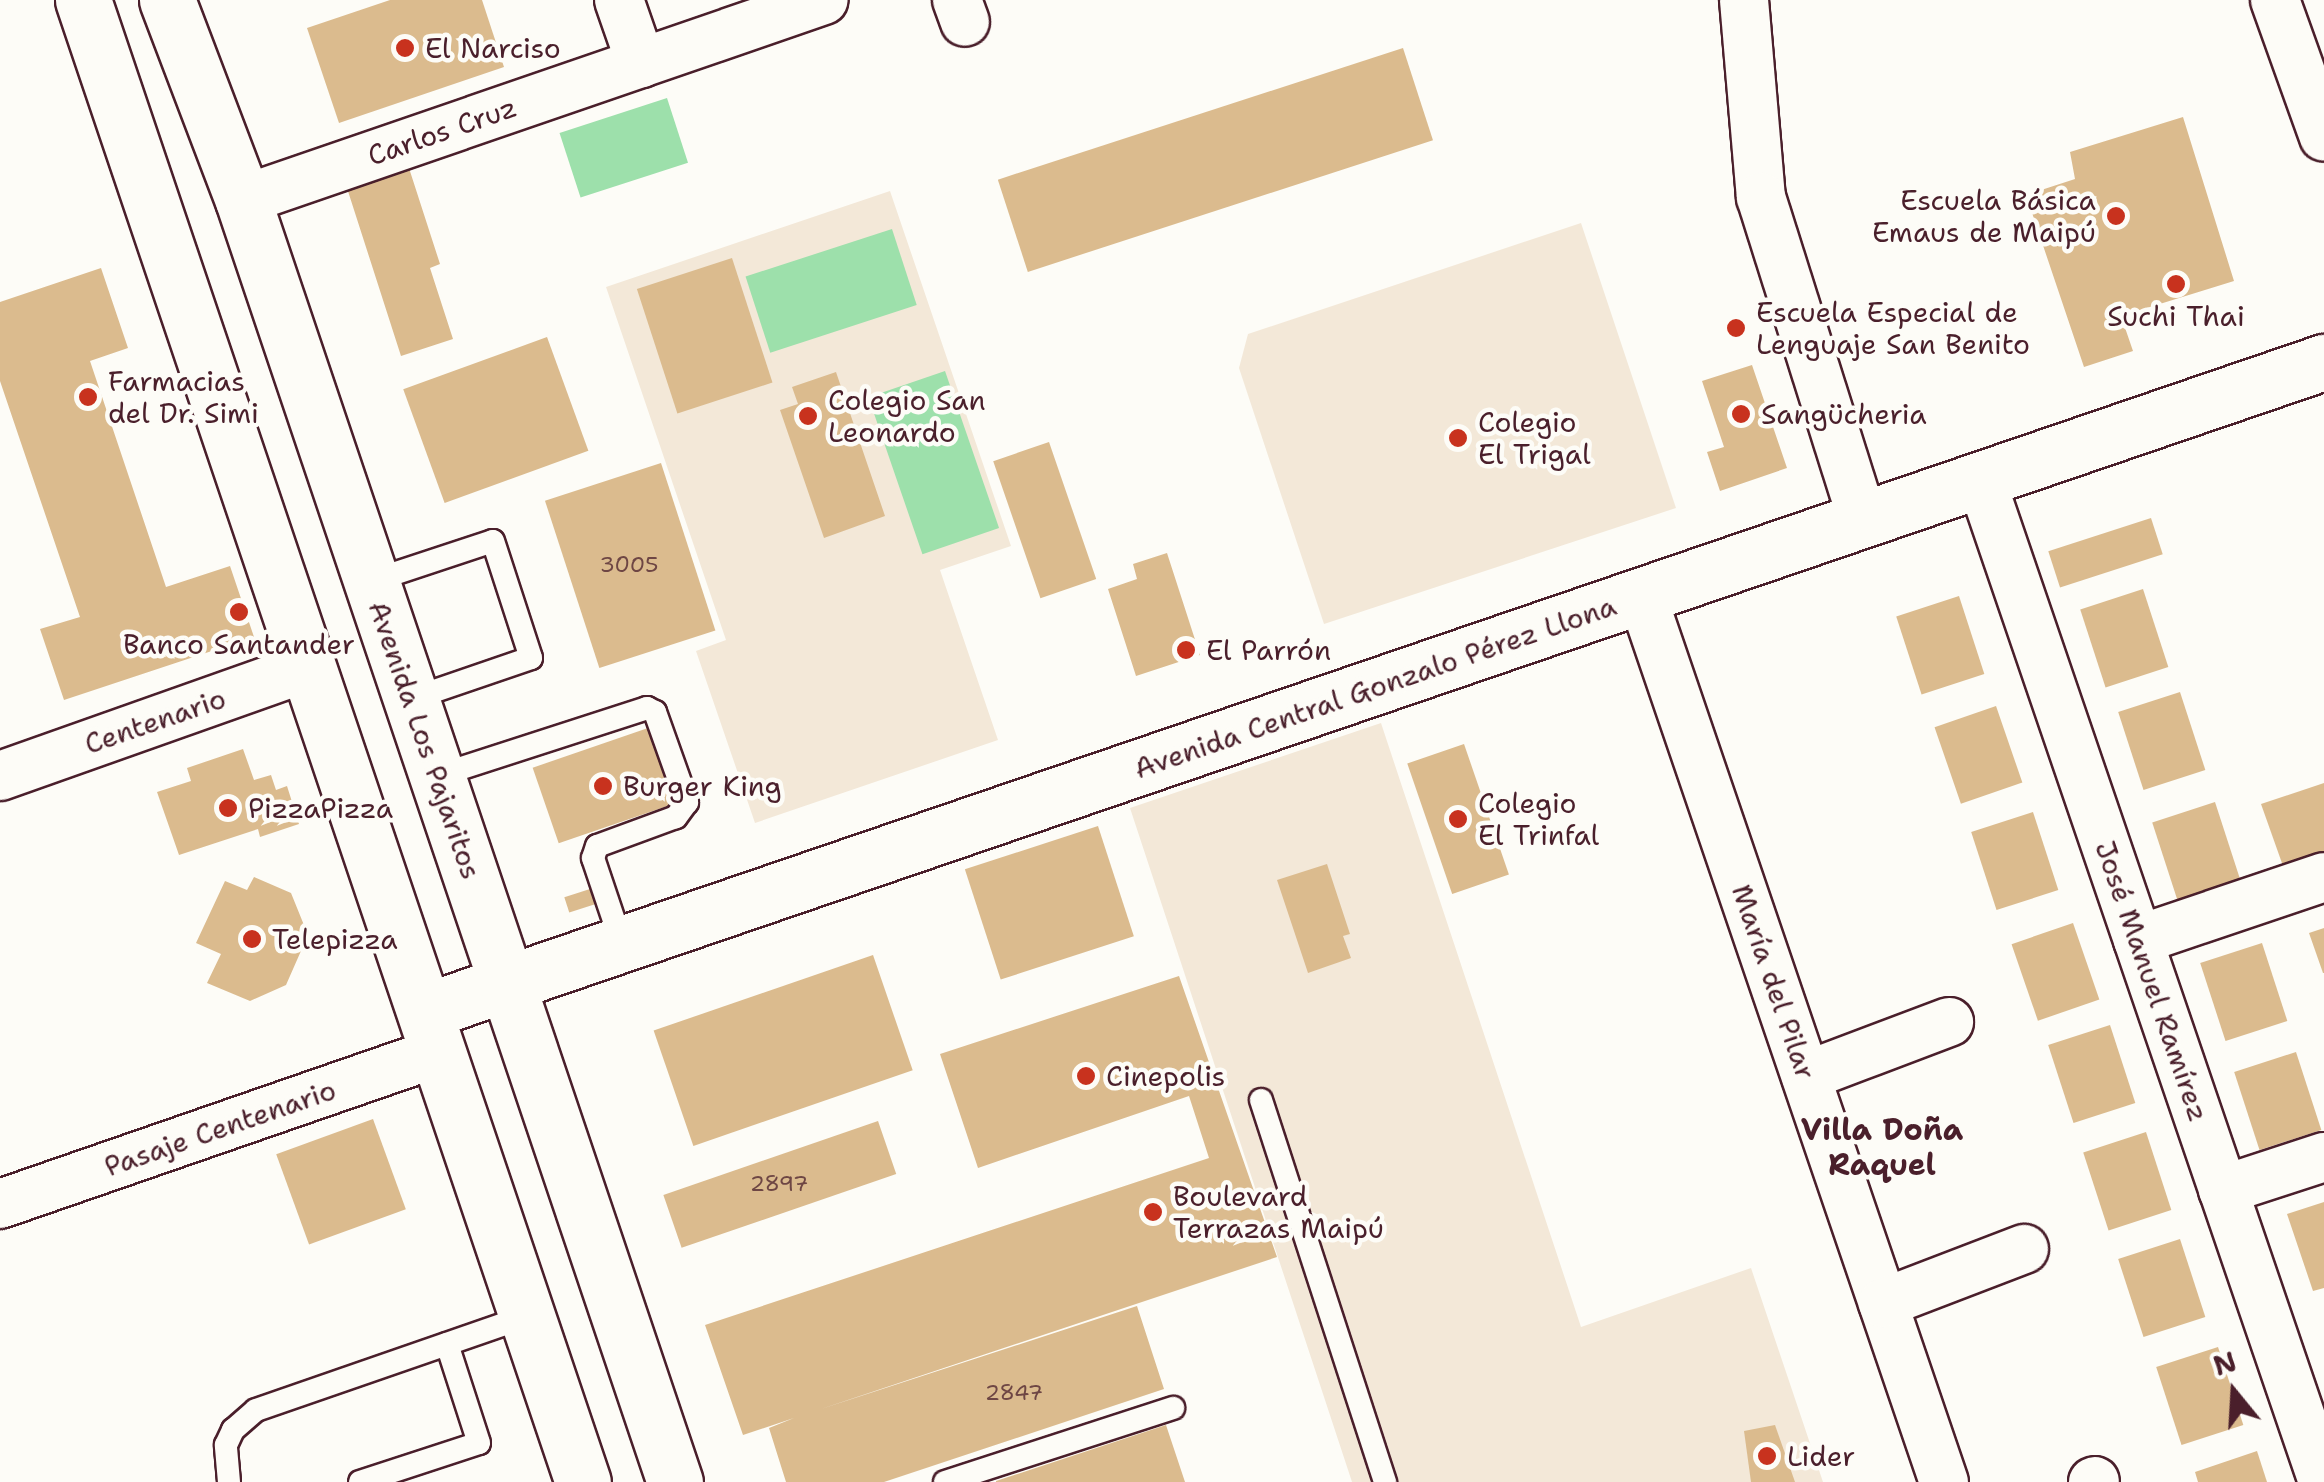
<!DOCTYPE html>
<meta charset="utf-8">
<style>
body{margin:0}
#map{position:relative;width:2324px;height:1482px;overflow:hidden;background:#fdfcf7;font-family:"Shantell Sans",sans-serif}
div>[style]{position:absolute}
.built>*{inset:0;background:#f3e8d8}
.green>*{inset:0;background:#9de0ab;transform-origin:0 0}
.building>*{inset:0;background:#dbbb8e;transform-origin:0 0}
.roads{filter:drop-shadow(2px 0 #4a1f2b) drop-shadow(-2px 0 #4a1f2b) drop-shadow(0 2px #4a1f2b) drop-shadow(0 -2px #4a1f2b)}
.lane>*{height:22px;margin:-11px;padding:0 11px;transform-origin:11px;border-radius:11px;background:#fdfcf7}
.street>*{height:48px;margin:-24px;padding:0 24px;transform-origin:24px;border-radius:24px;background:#fdfcf7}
.secondary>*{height:55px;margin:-27.5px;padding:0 27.5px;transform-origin:27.5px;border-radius:27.5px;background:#fdfcf7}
.primary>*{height:55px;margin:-27.5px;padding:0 27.5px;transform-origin:27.5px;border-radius:27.5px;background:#fdfcf7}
.dots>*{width:28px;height:28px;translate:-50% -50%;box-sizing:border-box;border:5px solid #fdfcf7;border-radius:50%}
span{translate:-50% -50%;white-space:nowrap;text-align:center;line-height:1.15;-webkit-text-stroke:9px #fdfcf7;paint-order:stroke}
.number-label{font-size:22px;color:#6e4644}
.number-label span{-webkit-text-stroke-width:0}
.poi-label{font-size:28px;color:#4a1f2b}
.left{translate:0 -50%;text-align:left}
.right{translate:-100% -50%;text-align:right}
.street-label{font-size:28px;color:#4a1f2b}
.neighbourhood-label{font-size:30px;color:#4a1f2b;font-weight:700}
.north{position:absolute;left:2184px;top:1342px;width:100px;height:100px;-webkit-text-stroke:8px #fdfcf7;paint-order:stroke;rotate:342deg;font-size:28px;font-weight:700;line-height:40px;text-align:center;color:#4a1f2b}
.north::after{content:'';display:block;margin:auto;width:35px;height:45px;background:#4a1f2b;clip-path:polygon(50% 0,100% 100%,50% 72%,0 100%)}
</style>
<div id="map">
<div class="built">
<div style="clip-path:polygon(890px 191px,1011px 546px,940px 570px,998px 740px,755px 823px,696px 651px,726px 640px,606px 287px)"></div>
<div style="clip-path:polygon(1581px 223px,1676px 508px,1324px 624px,1239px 368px,1248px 334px)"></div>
<div style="clip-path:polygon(1381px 723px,1581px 1327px,1751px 1268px,1823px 1482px,1352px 1482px,1130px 808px)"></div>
</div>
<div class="green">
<div style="left:667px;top:98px;width:68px;height:113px;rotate:72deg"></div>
<div style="left:892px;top:229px;width:80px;height:154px;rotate:72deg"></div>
<div style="left:945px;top:371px;width:166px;height:81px;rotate:71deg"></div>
</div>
<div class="building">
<div style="clip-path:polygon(390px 0,482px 0,504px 67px,339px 123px,307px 28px)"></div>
<div style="left:1403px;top:48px;width:97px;height:426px;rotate:72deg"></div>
<div style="clip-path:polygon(2183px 117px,2234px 281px,2121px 316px,2133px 351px,2084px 367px,2026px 195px,2075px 179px,2070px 152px)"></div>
<div style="clip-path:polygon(408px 165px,440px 264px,430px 268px,453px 339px,401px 356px,346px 185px)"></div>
<div style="left:732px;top:258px;width:131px;height:100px;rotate:72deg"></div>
<div style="clip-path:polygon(101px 268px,128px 348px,90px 361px,166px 587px,230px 566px,254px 637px,64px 700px,40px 629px,80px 617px,0 381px,0 302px)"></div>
<div style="left:547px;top:337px;width:121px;height:153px;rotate:70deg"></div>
<div style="clip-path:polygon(1752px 365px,1787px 468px,1720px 491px,1707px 452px,1724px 447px,1702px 381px)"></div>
<div style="clip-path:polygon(836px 372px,885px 516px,824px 538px,780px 410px,798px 404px,792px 387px)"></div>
<div style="left:1049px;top:442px;width:145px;height:59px;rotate:71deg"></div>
<div style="left:661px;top:463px;width:176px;height:122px;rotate:72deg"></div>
<div style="left:2151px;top:518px;width:38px;height:108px;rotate:72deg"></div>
<div style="clip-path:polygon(1167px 553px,1200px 655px,1136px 676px,1108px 589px,1137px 579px,1133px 564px)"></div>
<div style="left:2143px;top:589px;width:82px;height:66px;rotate:72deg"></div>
<div style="left:1959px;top:596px;width:82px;height:66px;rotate:72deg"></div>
<div style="left:2180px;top:692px;width:82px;height:65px;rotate:72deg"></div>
<div style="left:1996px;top:706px;width:81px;height:65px;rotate:71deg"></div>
<div style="left:648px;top:728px;width:80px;height:122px;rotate:71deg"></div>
<div style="left:1464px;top:744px;width:138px;height:60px;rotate:71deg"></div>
<div style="clip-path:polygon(243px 749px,254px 780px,271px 775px,276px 790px,287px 786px,299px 824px,260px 837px,258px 829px,179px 855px,157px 792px,191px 781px,187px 768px)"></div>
<div style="clip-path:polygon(2324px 783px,2324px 852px,2283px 866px,2261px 804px)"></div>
<div style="left:2215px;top:802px;width:82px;height:66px;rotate:72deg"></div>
<div style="left:2033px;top:812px;width:82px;height:65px;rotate:72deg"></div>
<div style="left:1098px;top:826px;width:116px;height:140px;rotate:72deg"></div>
<div style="clip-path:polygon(1327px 864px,1350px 934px,1343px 936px,1351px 958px,1308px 973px,1277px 880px)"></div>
<div style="clip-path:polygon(254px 877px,291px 893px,308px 935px,286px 985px,250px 1001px,207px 983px,221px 954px,196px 943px,225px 881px,247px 890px)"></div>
<div style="left:590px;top:889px;width:16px;height:27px;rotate:72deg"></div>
<div style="left:2073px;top:923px;width:81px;height:65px;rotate:71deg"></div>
<div style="clip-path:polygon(2324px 928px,2324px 973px,2323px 973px,2309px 933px)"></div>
<div style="left:2262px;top:943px;width:82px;height:65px;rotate:72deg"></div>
<div style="left:873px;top:955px;width:122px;height:232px;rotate:71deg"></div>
<div style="clip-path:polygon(1179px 976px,1277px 1257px,821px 1409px,1137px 1306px,1164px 1389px,884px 1482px,786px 1482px,769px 1428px,794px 1418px,743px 1435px,705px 1325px,1209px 1158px,1189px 1096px,978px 1168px,940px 1054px)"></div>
<div style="left:2110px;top:1025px;width:82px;height:65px;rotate:72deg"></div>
<div style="left:2296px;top:1052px;width:82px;height:65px;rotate:72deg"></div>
<div style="left:373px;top:1119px;width:96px;height:103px;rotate:70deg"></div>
<div style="left:878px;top:1121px;width:56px;height:227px;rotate:71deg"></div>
<div style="left:2146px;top:1132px;width:82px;height:66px;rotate:72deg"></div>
<div style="clip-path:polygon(2324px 1202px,2324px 1288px,2313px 1291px,2287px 1214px)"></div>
<div style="left:2180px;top:1239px;width:82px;height:65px;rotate:72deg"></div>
<div style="left:2218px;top:1347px;width:82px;height:65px;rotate:72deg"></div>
<div style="clip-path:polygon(1166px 1425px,1185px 1482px,996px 1482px,996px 1481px)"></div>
<div style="clip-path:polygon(1775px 1425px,1795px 1482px,1751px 1482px,1744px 1431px)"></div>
<div style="clip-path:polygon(2257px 1451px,2267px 1482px,2198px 1482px,2195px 1472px)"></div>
</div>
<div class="roads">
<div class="lane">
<div style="left:372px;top:581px;width:127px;rotate:-18.3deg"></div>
<div style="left:493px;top:541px;width:123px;rotate:72deg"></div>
<div style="left:531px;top:658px;width:127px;rotate:161.1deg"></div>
<div style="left:437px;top:776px;width:221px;rotate:-17.9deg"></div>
<div style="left:647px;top:708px;width:9px;rotate:27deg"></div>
<div style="left:655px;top:712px;width:96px;rotate:70.4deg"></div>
<div style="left:687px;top:802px;width:19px;rotate:126deg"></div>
<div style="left:676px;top:817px;width:84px;rotate:159.8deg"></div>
<div style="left:597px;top:846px;width:13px;rotate:108deg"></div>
<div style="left:593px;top:858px;width:91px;rotate:71.4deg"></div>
<div style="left:1261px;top:1100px;width:402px;rotate:72deg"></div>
<div style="left:229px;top:1482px;width:37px;rotate:-95deg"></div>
<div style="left:226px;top:1445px;width:17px;rotate:-65deg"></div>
<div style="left:233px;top:1430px;width:30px;rotate:-41deg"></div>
<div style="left:256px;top:1410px;width:287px;rotate:-19.1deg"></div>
<div style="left:360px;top:1482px;width:125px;rotate:-18.1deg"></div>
<div style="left:479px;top:1443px;width:104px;rotate:-107.9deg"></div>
<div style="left:945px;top:1482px;width:240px;rotate:-18deg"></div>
</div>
<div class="street">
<div style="left:619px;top:0;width:67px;rotate:70.8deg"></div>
<div style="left:957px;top:0;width:23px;rotate:70deg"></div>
<div style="left:1744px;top:0;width:198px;rotate:85.1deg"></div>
<div style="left:1761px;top:197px;width:339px;rotate:72.5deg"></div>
<div style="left:2275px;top:0;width:145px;rotate:70.3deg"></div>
<div style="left:243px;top:200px;width:614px;rotate:-19deg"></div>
<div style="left:1981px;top:480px;width:1059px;rotate:71.15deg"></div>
<div style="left:1642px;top:596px;width:936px;rotate:71.18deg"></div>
<div style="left:0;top:776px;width:329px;rotate:-19.5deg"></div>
<div style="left:2138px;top:940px;width:196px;rotate:-18.7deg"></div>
<div style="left:1806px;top:1076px;width:153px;rotate:-20.7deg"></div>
<div style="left:2223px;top:1190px;width:106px;rotate:-18.1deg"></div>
<div style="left:0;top:1204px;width:465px;rotate:-19.1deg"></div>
<div style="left:1883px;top:1303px;width:151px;rotate:-21deg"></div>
<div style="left:2093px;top:1482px;width:2px;rotate:-27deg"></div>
</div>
<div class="secondary">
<div style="left:426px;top:1011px;width:2006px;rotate:-18.88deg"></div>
</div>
<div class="primary">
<div style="left:83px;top:0;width:1564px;rotate:71.36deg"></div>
<div style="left:167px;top:0;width:214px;rotate:69.2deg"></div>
<div style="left:243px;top:200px;width:1353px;rotate:71.38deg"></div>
</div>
</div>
<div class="dots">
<div style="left:405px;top:48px;background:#c8321e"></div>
<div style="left:2116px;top:216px;background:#c8321e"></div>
<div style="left:2176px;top:284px;background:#c8321e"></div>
<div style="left:1736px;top:328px;background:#c8321e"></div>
<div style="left:88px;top:397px;background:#c8321e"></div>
<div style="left:1741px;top:414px;background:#c8321e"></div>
<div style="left:808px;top:416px;background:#c8321e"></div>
<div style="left:1458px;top:438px;background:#c8321e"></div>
<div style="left:239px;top:612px;background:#c8321e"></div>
<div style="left:1186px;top:650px;background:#c8321e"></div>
<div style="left:603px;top:786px;background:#c8321e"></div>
<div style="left:228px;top:808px;background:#c8321e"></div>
<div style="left:1458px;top:819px;background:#c8321e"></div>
<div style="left:252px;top:939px;background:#c8321e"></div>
<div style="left:1086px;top:1076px;background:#c8321e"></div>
<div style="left:1153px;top:1212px;background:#c8321e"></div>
<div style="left:1767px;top:1456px;background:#c8321e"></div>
</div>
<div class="number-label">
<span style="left:629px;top:565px">3005</span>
<span style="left:779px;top:1184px">2897</span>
<span style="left:1014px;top:1393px">2847</span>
</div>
<div class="poi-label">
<span class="left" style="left:425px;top:48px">El Narciso</span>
<span class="right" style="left:2096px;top:216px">Escuela Básica<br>Emaus de Maipú</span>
<span class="left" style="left:1756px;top:328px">Escuela Especial de<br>Lenguaje San Benito</span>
<span style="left:2176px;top:316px">Suchi Thai</span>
<span class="left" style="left:108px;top:397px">Farmacias<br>del Dr. Simi</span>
<span class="left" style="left:828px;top:416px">Colegio San<br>Leonardo</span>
<span class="left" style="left:1761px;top:414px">Sangücheria</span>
<span class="left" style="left:1478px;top:438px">Colegio<br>El Trigal</span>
<span style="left:239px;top:644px">Banco Santander</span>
<span class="left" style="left:1206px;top:650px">El Parrón</span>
<span class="left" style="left:623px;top:786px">Burger King</span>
<span class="left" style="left:1478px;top:819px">Colegio<br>El Trinfal</span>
<span class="left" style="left:248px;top:808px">PizzaPizza</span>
<span class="left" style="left:272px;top:939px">Telepizza</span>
<span class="left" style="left:1106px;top:1076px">Cinepolis</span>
<span class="left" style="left:1173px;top:1212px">Boulevard<br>Terrazas Maipú</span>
<span class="left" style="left:1787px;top:1456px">Lider</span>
</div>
<div class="street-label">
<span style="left:442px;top:131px;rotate:-19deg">Carlos Cruz</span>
<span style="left:1375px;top:687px;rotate:-19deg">Avenida Central Gonzalo Pérez Llona</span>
<span style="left:155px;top:721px;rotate:-19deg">Centenario</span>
<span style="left:425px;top:740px;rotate:71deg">Avenida Los Pajaritos</span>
<span style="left:2152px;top:981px;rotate:71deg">José Manuel Ramírez</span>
<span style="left:1774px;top:982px;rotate:71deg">María del Pilar</span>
<span style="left:220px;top:1128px;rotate:-19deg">Pasaje Centenario</span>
</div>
<div class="neighbourhood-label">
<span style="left:1882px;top:1147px">Villa Doña<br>Raquel</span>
</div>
<div class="north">N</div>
</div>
